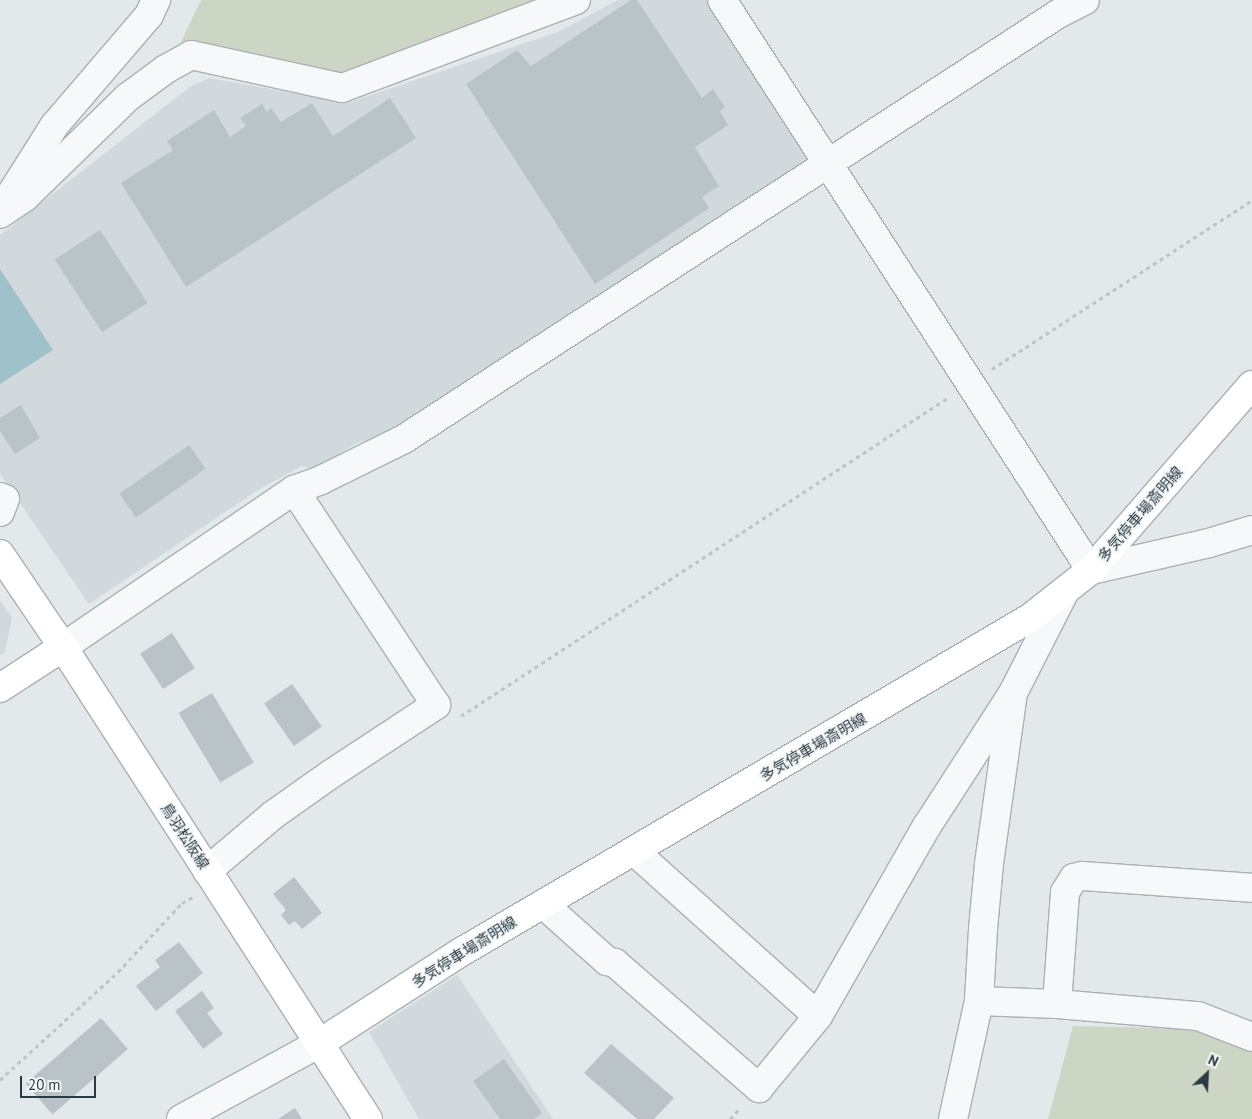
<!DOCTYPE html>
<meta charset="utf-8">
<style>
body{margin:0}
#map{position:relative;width:1252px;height:1119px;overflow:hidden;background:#e3e9eb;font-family:"PT Sans","Noto Sans JP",sans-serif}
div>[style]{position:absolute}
.built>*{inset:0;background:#d1d9dd}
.green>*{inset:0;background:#cdd5c4}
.water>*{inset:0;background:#9fc1ca}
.building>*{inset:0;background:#bac3c8;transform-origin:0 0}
.path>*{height:3px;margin-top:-1.5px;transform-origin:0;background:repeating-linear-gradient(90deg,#bdc3c6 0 4px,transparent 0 8px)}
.roads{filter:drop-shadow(1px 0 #a8b1b5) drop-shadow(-1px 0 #a8b1b5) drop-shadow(0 1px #a8b1b5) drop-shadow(0 -1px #a8b1b5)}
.minor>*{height:28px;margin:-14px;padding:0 14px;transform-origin:14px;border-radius:14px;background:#f6f8f9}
.major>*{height:28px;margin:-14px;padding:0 14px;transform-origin:14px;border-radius:14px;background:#fff}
span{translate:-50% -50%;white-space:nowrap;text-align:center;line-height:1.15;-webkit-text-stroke:4px #f3f7f8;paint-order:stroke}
.street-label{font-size:15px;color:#2b3b43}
.north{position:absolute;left:1182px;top:1049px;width:50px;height:50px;-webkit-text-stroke:4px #f3f7f8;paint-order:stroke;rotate:25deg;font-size:14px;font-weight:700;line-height:20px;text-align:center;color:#2b3b43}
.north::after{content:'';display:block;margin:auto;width:18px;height:22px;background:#2b3b43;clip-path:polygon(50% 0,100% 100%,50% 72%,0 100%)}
.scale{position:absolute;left:20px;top:1076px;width:76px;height:22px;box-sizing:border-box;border:2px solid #2b3b43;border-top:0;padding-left:6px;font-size:15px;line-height:18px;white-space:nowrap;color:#2b3b43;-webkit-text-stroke:4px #f3f7f8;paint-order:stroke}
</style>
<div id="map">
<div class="built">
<div style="clip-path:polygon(618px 0,708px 0,809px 153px,807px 164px,403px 430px,357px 443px,313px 469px,302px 466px,258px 490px,89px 604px,0 474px,0 235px,191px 86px,210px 78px,347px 103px,558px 32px)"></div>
<div style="clip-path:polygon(0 600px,12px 618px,5px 652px,0 656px)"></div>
<div style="clip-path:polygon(457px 975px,553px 1119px,419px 1119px,369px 1032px)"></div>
</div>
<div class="green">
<div style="clip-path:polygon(201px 0,553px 0,344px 80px,181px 42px)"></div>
<div style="clip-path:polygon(1073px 1026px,1199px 1029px,1252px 1052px,1252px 1119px,1048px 1119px)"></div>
</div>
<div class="water">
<div style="clip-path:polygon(0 269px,53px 350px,0 384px)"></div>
</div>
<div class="building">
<div style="clip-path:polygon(631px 0,637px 0,702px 98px,713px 89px,725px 107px,720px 111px,728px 125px,695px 147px,719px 186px,702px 197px,709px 208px,595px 284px,466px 84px,517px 50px,531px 66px)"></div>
<div style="clip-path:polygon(390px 98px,416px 138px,186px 287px,121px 183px,173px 150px,167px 141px,214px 110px,230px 137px,246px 126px,240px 118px,262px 104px,267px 112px,271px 108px,281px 122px,312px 103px,333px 136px)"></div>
<div style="left:100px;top:230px;width:87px;height:54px;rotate:57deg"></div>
<div style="clip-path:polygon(21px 405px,40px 438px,15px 454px,0 431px,0 418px)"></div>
<div style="left:189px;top:445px;width:29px;height:85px;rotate:55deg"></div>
<div style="left:172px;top:633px;width:42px;height:38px;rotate:57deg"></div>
<div style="left:292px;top:684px;width:52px;height:34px;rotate:55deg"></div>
<div style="left:212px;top:693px;width:81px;height:39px;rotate:59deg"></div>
<div style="clip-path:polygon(294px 877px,322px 913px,302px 929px,295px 921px,289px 925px,281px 915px,286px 910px,273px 894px)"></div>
<div style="clip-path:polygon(179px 942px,203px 973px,156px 1011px,136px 986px,160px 967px,155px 960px)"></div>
<div style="clip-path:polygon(202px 991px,214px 1008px,207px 1013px,223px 1034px,203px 1049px,175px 1011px)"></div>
<div style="left:101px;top:1018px;width:41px;height:100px;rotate:49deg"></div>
<div style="clip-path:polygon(611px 1044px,674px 1098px,654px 1119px,637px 1119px,584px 1073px)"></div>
<div style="clip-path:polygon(504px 1059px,542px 1113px,534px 1119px,500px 1119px,473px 1081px)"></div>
<div style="clip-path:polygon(295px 1108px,302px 1119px,278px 1119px)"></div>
</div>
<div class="path">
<div style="left:992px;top:369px;width:310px;rotate:-33deg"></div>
<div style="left:461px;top:716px;width:583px;rotate:-33.17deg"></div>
<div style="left:0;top:1080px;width:160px;rotate:-42.5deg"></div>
<div style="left:118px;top:972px;width:94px;rotate:-47.2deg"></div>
<div style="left:182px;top:903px;width:13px;rotate:-29deg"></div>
<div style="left:730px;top:1119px;width:16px;rotate:-47deg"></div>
</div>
<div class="roads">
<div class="minor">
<div style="left:722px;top:0;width:679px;rotate:57.08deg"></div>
<div style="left:1091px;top:570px;width:121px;rotate:-12.9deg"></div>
<div style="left:1209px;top:543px;width:45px;rotate:-16.8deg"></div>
<div style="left:6px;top:202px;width:90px;rotate:-57.7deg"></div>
<div style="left:54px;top:126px;width:146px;rotate:-49.4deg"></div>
<div style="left:149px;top:15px;width:17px;rotate:-65deg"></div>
<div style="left:0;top:214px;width:30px;rotate:-34deg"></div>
<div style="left:25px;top:197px;width:144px;rotate:-44.2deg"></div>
<div style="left:128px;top:97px;width:47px;rotate:-36.4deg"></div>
<div style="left:166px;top:69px;width:29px;rotate:-29deg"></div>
<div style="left:191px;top:55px;width:155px;rotate:12.3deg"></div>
<div style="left:342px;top:88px;width:250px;rotate:-20.6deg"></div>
<div style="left:0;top:497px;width:5px;rotate:22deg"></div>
<div style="left:5px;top:499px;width:14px;rotate:111deg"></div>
<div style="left:63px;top:647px;width:279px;rotate:-34.2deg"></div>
<div style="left:294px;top:490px;width:29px;rotate:-20deg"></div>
<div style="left:321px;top:480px;width:93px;rotate:-26.3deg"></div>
<div style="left:404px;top:439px;width:780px;rotate:-33.02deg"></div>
<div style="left:1058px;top:14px;width:30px;rotate:-27deg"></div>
<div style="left:1012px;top:700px;width:166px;rotate:98deg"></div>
<div style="left:989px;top:864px;width:65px;rotate:95.3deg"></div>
<div style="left:983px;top:929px;width:72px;rotate:93.2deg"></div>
<div style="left:979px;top:1001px;width:78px;rotate:2.2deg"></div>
<div style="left:1057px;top:1004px;width:112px;rotate:-85.9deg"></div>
<div style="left:1065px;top:892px;width:17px;rotate:-57deg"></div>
<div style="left:1074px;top:878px;width:8px;rotate:-14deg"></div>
<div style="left:1082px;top:876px;width:170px;rotate:4deg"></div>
<div style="left:634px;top:851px;width:247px;rotate:41.9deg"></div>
<div style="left:207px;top:871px;width:87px;rotate:-40.3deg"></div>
<div style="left:273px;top:815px;width:71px;rotate:-35.3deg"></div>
<div style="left:331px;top:774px;width:126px;rotate:-33.3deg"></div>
<div style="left:436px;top:705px;width:258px;rotate:-123.4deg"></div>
<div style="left:543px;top:904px;width:86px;rotate:41.7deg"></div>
<div style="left:607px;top:961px;width:8px;rotate:14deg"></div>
<div style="left:615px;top:963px;width:191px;rotate:41deg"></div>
<div style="left:759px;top:1088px;width:93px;rotate:-50.7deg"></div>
<div style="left:818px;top:1016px;width:219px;rotate:-60.2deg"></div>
<div style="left:927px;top:826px;width:158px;rotate:-57.1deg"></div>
<div style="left:1013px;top:693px;width:112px;rotate:-63deg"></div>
<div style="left:1057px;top:1004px;width:142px;rotate:4.9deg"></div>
<div style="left:1198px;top:1016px;width:58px;rotate:21.3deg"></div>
<div style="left:181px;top:1119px;width:158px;rotate:-28.7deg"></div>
<div style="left:953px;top:1119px;width:121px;rotate:-77.6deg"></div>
</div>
<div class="major">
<div style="left:0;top:554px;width:112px;rotate:55.9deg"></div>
<div style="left:63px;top:647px;width:562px;rotate:57.13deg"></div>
<div style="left:0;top:688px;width:75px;rotate:-33.1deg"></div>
<div style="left:320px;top:1043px;width:170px;rotate:-32.8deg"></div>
<div style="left:463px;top:951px;width:658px;rotate:-30.43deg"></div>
<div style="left:1030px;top:618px;width:78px;rotate:-38.2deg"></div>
<div style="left:1091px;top:570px;width:245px;rotate:-49deg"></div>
</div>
</div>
<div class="street-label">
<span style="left:1140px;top:514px;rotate:-49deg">多気停車場斎明線</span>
<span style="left:813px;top:747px;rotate:-30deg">多気停車場斎明線</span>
<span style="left:185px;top:836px;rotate:57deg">鳥羽松阪線</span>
<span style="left:464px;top:952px;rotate:-32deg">多気停車場斎明線</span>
</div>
<div class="north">N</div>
<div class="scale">20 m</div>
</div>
